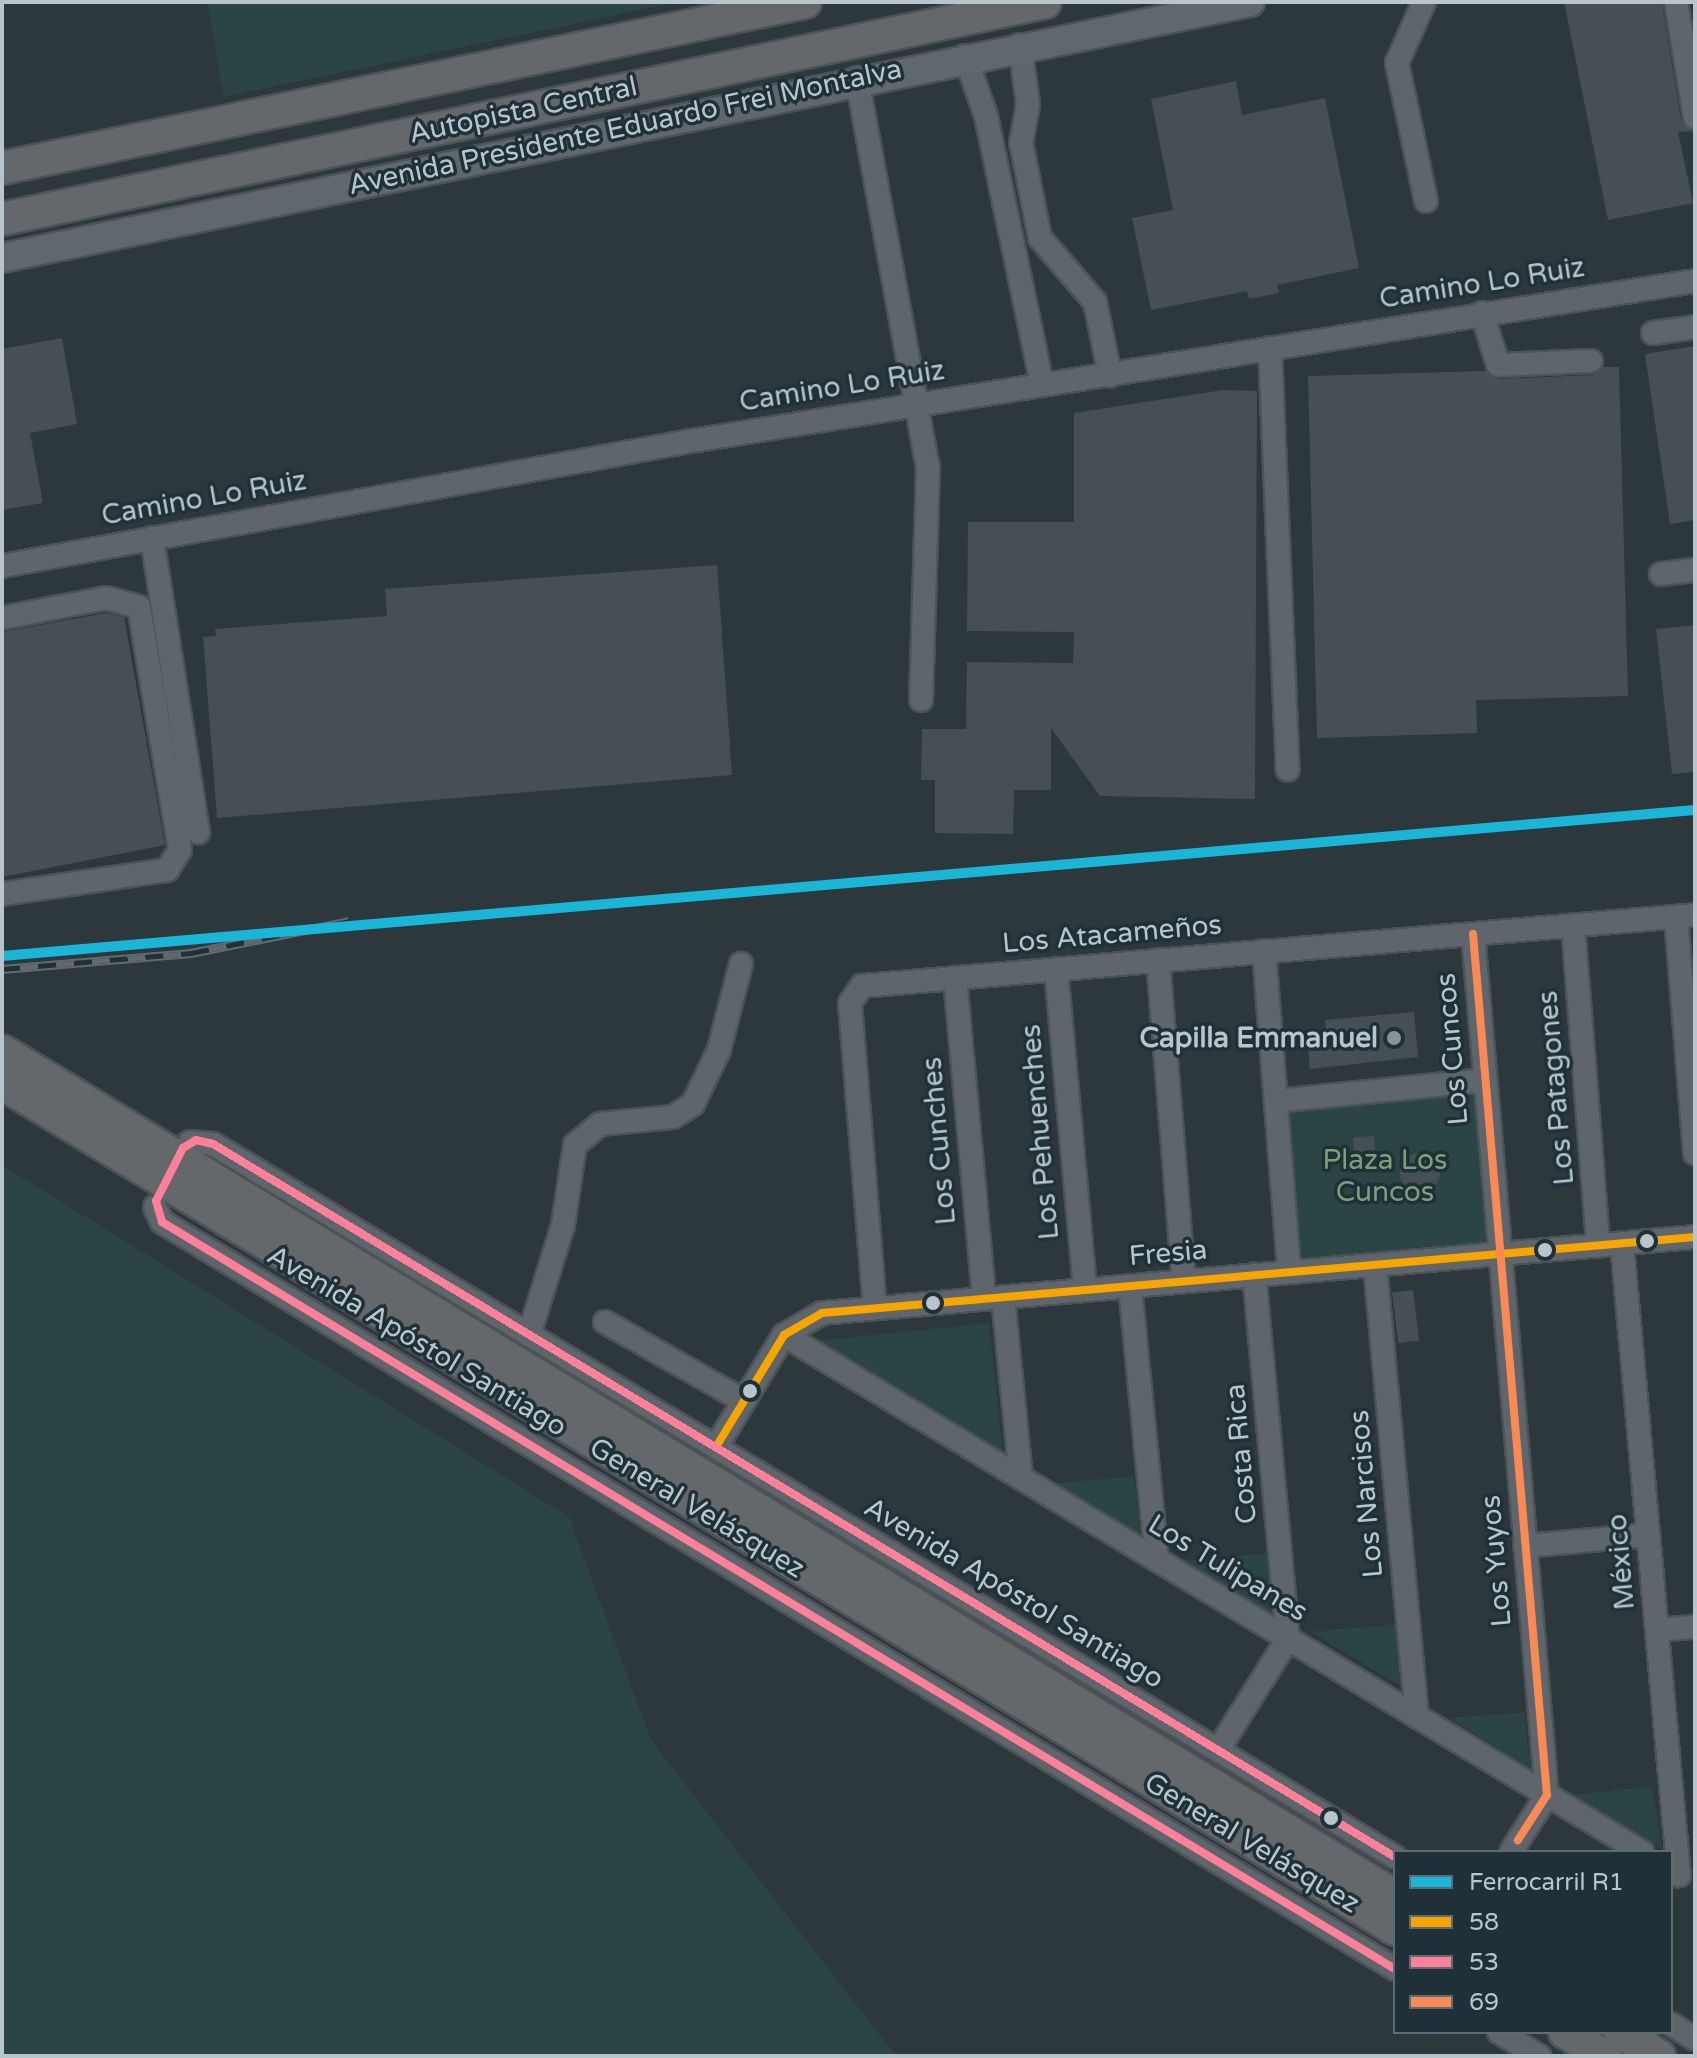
<!DOCTYPE html>
<meta charset="utf-8">
<style>
body{margin:0}
#map{position:relative;width:1697px;height:2058px;overflow:hidden;background:#2d383d;font-family:"Varela Round",sans-serif}
div>[style]{position:absolute}
.green>*{inset:0;background:#2a4543;transform-origin:0 0}
.building>*{inset:0;background:#464f53;transform-origin:0 0}
.round{border-radius:50%}
.roads{filter:drop-shadow(2px 0 #4c5358) drop-shadow(-2px 0 #4c5358) drop-shadow(0 2px #4c5358) drop-shadow(0 -2px #4c5358)}
.minor>*{height:22px;margin:-11px;padding:0 11px;transform-origin:11px;border-radius:11px;background:#5e666b}
.major>*{height:28px;margin:-14px;padding:0 14px;transform-origin:14px;border-radius:14px;background:#60686d}
.highway>*{height:32px;margin:-16px;padding:0 16px;transform-origin:16px;border-radius:16px;background:#64686a}
.rail>*{height:9px;margin-top:-4.5px;transform-origin:0;background:repeating-linear-gradient(90deg,#203039 0 18px,#626a6e 0 36px);box-sizing:border-box;border-block:2px solid #626a6e}
.bus-1>*{height:8px;margin:-4px;padding:0 4px;transform-origin:4px;border-radius:4px;background:#f7a600}
.bus-2>*{height:8px;margin:-4px;padding:0 4px;transform-origin:4px;border-radius:4px;background:#ff8098}
.bus-3>*{height:8px;margin:-4px;padding:0 4px;transform-origin:4px;border-radius:4px;background:#f98a56}
.rail-1>*{height:10px;margin:-5px;padding:0 5px;transform-origin:5px;border-radius:5px;background:#1ab6d8}
.dots>*{width:22px;height:22px;translate:-50% -50%;box-sizing:border-box;border:4px solid #203039;border-radius:50%}
span{translate:-50% -50%;white-space:nowrap;text-align:center;line-height:1.15;-webkit-text-stroke:7px #203039;paint-order:stroke}
.street-label{font-size:28px;color:#b9c5cd}
.poi-label{font-size:28px;color:#b9c5cd;font-weight:700}
.right{translate:-100% -50%;text-align:right}
.park-label{font-size:28px;color:#76a477}
.frame{position:absolute;inset:0;border:4px solid #b9c5cd;pointer-events:none}
.legend{position:absolute;left:1393px;top:1850px;width:280px;height:184px;box-sizing:border-box;background:#203039;border:2px solid #5d6c74;margin:0;padding:10px 14px;list-style:none;font-size:24px;color:#b9c5cd}
.legend li{display:flex;align-items:center;gap:16px;height:40px}
.legend b{width:40px;border:2px solid #5d6c74}
</style>
<div id="map">
<div class="green">
<div style="clip-path:polygon(207px 2px,679px 2px,224px 97px)"></div>
<div style="left:1480px;top:1084px;width:165px;height:199px;rotate:86deg"></div>
<div style="clip-path:polygon(2px 1165px,569px 1517px,651px 1740px,896px 2056px,2px 2056px)"></div>
<div style="clip-path:polygon(989px 1323px,1003px 1454px,815px 1341px)"></div>
<div style="clip-path:polygon(1134px 1476px,1140px 1535px,1048px 1484px)"></div>
<div style="clip-path:polygon(1267px 1553px,1276px 1618px,1180px 1561px)"></div>
<div style="clip-path:polygon(1398px 1624px,1404px 1688px,1311px 1632px)"></div>
<div style="clip-path:polygon(1525px 1712px,1530px 1769px,1450px 1718px)"></div>
<div style="clip-path:polygon(1652px 1787px,1662px 1849px,1571px 1795px)"></div>
</div>
<div class="building">
<div style="clip-path:polygon(1564px 2px,1662px 2px,1681px 119px,1694px 131px,1678px 132px,1693px 203px,1608px 220px)"></div>
<div style="clip-path:polygon(1236px 81px,1242px 115px,1325px 98px,1359px 268px,1277px 285px,1279px 293px,1249px 299px,1247px 291px,1151px 310px,1132px 218px,1173px 210px,1151px 99px)"></div>
<div style="clip-path:polygon(62px 338px,77px 424px,30px 433px,43px 503px,2px 510px,2px 349px)"></div>
<div style="clip-path:polygon(1695px 346px,1695px 520px,1670px 524px,1645px 354px)"></div>
<div style="clip-path:polygon(1603px 367px,1619px 367px,1628px 696px,1476px 700px,1477px 733px,1317px 738px,1308px 376px,1485px 371px,1499px 379px,1592px 375px)"></div>
<div style="clip-path:polygon(1223px 390px,1257px 391px,1255px 799px,1100px 796px,1051px 728px,1051px 790px,1014px 790px,1013px 834px,935px 833px,935px 780px,921px 780px,922px 729px,966px 729px,967px 662px,1073px 663px,1074px 632px,967px 631px,968px 522px,1074px 522px,1074px 413px)"></div>
<div style="clip-path:polygon(717px 565px,732px 775px,217px 818px,203px 637px,216px 636px,215px 629px,387px 616px,385px 589px)"></div>
<div style="clip-path:polygon(106px 613px,124px 617px,165px 845px,2px 877px,2px 632px)"></div>
<div style="clip-path:polygon(1695px 625px,1695px 772px,1672px 774px,1656px 629px)"></div>
<div style="clip-path:polygon(1414px 1012px,1418px 1057px,1310px 1069px,1308px 1048px,1327px 1046px,1325px 1020px)"></div>
<div style="left:1374px;top:1136px;width:21px;height:21px;rotate:85deg"></div>
<div class="round" style="left:1400px;top:1153px;width:40px;height:40px"></div>
<div style="left:1413px;top:1290px;width:51px;height:21px;rotate:83deg"></div>
</div>
<div class="roads">
<div class="minor">
<div style="left:1424px;top:2px;width:67px;rotate:113.9deg"></div>
<div style="left:1397px;top:63px;width:141px;rotate:78.1deg"></div>
<div style="left:1676px;top:2px;width:117px;rotate:80.6deg"></div>
<div style="left:1020px;top:45px;width:60px;rotate:82.3deg"></div>
<div style="left:1028px;top:104px;width:39px;rotate:100deg"></div>
<div style="left:1021px;top:142px;width:98px;rotate:78.8deg"></div>
<div style="left:1040px;top:238px;width:84px;rotate:49.3deg"></div>
<div style="left:1095px;top:302px;width:75px;rotate:78.4deg"></div>
<div style="left:965px;top:56px;width:64px;rotate:70.7deg"></div>
<div style="left:986px;top:116px;width:275px;rotate:78.2deg"></div>
<div style="left:857px;top:78px;width:395px;rotate:79.7deg"></div>
<div style="left:928px;top:467px;width:233px;rotate:91.7deg"></div>
<div style="left:1482px;top:313px;width:54px;rotate:72.9deg"></div>
<div style="left:1498px;top:365px;width:93px;rotate:-2.5deg"></div>
<div style="left:1653px;top:333px;width:42px;rotate:-8.1deg"></div>
<div style="left:1270px;top:348px;width:422px;rotate:87.6deg"></div>
<div style="left:152px;top:538px;width:298px;rotate:81.1deg"></div>
<div style="left:2px;top:566px;width:694px;rotate:-10.29deg"></div>
<div style="left:685px;top:442px;width:1023px;rotate:-9.06deg"></div>
<div style="left:1661px;top:574px;width:34px;rotate:-7deg"></div>
<div style="left:2px;top:618px;width:106px;rotate:-10.9deg"></div>
<div style="left:106px;top:598px;width:34px;rotate:15deg"></div>
<div style="left:139px;top:607px;width:246px;rotate:80.4deg"></div>
<div style="left:180px;top:850px;width:24px;rotate:123deg"></div>
<div style="left:167px;top:870px;width:167px;rotate:171.7deg"></div>
<div style="left:1676px;top:917px;width:237px;rotate:85.4deg"></div>
<div style="left:1573px;top:925px;width:322px;rotate:85.5deg"></div>
<div style="left:1473px;top:934px;width:864px;rotate:85.09deg"></div>
<div style="left:1547px;top:1795px;width:67px;rotate:122.3deg"></div>
<div style="left:1264px;top:951px;width:322px;rotate:85.5deg"></div>
<div style="left:1158px;top:960px;width:322px;rotate:85.4deg"></div>
<div style="left:1056px;top:969px;width:322px;rotate:84.8deg"></div>
<div style="left:955px;top:978px;width:322px;rotate:84.8deg"></div>
<div style="left:1276px;top:1101px;width:210px;rotate:-5.7deg"></div>
<div style="left:190px;top:1142px;width:23px;rotate:5deg"></div>
<div style="left:213px;top:1144px;width:1380px;rotate:31.1deg"></div>
<div style="left:155px;top:1207px;width:17px;rotate:65deg"></div>
<div style="left:162px;top:1222px;width:1442px;rotate:31.21deg"></div>
<div style="left:1622px;top:1244px;width:634px;rotate:84.84deg"></div>
<div style="left:1375px;top:1265px;width:454px;rotate:84.7deg"></div>
<div style="left:1130px;top:1286px;width:275px;rotate:84.4deg"></div>
<div style="left:1003px;top:1297px;width:182px;rotate:84.3deg"></div>
<div style="left:875px;top:1308px;width:306px;rotate:-94.7deg"></div>
<div style="left:850px;top:1003px;width:21px;rotate:-55deg"></div>
<div style="left:862px;top:986px;width:836px;rotate:-4.87deg"></div>
<div style="left:605px;top:1322px;width:160px;rotate:29.6deg"></div>
<div style="left:529px;top:1335px;width:115px;rotate:-72.8deg"></div>
<div style="left:563px;top:1225px;width:81px;rotate:-81.5deg"></div>
<div style="left:575px;top:1145px;width:33px;rotate:-40deg"></div>
<div style="left:600px;top:1124px;width:73px;rotate:-5.5deg"></div>
<div style="left:673px;top:1117px;width:24px;rotate:-33deg"></div>
<div style="left:693px;top:1104px;width:60px;rotate:-64.3deg"></div>
<div style="left:719px;top:1050px;width:89px;rotate:-75.7deg"></div>
<div style="left:784px;top:1335px;width:1002px;rotate:31.07deg"></div>
<div style="left:716px;top:1447px;width:131px;rotate:-58.7deg"></div>
<div style="left:784px;top:1335px;width:44px;rotate:-30.1deg"></div>
<div style="left:822px;top:1313px;width:876px;rotate:-4.98deg"></div>
<div style="left:1525px;top:1546px;width:124px;rotate:-5.1deg"></div>
<div style="left:1657px;top:1630px;width:38px;rotate:-5deg"></div>
<div style="left:1218px;top:1750px;width:131px;rotate:-57.8deg"></div>
<div style="left:1288px;top:1639px;width:366px;rotate:-95.3deg"></div>
<div style="left:1671px;top:2024px;width:28px;rotate:32deg"></div>
<div style="left:1499px;top:2032px;width:47px;rotate:31deg"></div>
</div>
<div class="major">
<div style="left:2px;top:258px;width:1274px;rotate:-11.59deg"></div>
</div>
<div class="highway">
<div style="left:2px;top:168px;width:820px;rotate:-11.68deg"></div>
<div style="left:2px;top:219px;width:1065px;rotate:-11.75deg"></div>
<div style="left:2px;top:1051px;width:1629px;rotate:31.24deg"></div>
<div style="left:2px;top:1083px;width:1630px;rotate:31.27deg"></div>
<div style="left:1565px;top:2032px;width:47px;rotate:31deg"></div>
<div style="left:1620px;top:2032px;width:46px;rotate:31.6deg"></div>
</div>
</div>
<div class="rail">
<div style="left:2px;top:969px;width:190px;rotate:-4.8deg"></div>
<div style="left:191px;top:953px;width:161px;rotate:-11.4deg"></div>
</div>
<div class="bus-1">
<div style="left:716px;top:1447px;width:131px;rotate:-58.7deg"></div>
<div style="left:784px;top:1335px;width:44px;rotate:-30.1deg"></div>
<div style="left:822px;top:1313px;width:876px;rotate:-4.98deg"></div>
</div>
<div class="bus-2">
<div style="left:1395px;top:1857px;width:1380px;rotate:-148.9deg"></div>
<div style="left:213px;top:1144px;width:17px;rotate:-167deg"></div>
<div style="left:196px;top:1140px;width:15px;rotate:148deg"></div>
<div style="left:183px;top:1148px;width:59px;rotate:117deg"></div>
<div style="left:156px;top:1201px;width:22px;rotate:74deg"></div>
<div style="left:162px;top:1222px;width:1442px;rotate:31.21deg"></div>
</div>
<div class="bus-3">
<div style="left:1473px;top:934px;width:864px;rotate:85.09deg"></div>
<div style="left:1547px;top:1795px;width:54px;rotate:122.8deg"></div>
</div>
<div class="rail-1">
<div style="left:2px;top:956px;width:1699px;rotate:-4.93deg"></div>
</div>
<div class="dots">
<div style="left:1394px;top:1038px;background:#88949b"></div>
<div style="left:1647px;top:1241px;background:#b9c5cd"></div>
<div style="left:1545px;top:1250px;background:#b9c5cd"></div>
<div style="left:933px;top:1303px;background:#b9c5cd"></div>
<div style="left:750px;top:1391px;background:#b9c5cd"></div>
<div style="left:1331px;top:1818px;background:#b9c5cd"></div>
</div>
<div class="street-label">
<span style="left:523px;top:110px;rotate:-12deg">Autopista Central</span>
<span style="left:625px;top:127px;rotate:-12deg">Avenida Presidente Eduardo Frei Montalva</span>
<span style="left:1482px;top:283px;rotate:-9deg">Camino Lo Ruiz</span>
<span style="left:842px;top:386px;rotate:-9deg">Camino Lo Ruiz</span>
<span style="left:204px;top:498px;rotate:-10deg">Camino Lo Ruiz</span>
<span style="left:1112px;top:934px;rotate:-5deg">Los Atacameños</span>
<span style="left:1452px;top:1049px;rotate:-95deg">Los Cuncos</span>
<span style="left:1556px;top:1088px;rotate:-95deg">Los Patagones</span>
<span style="left:1040px;top:1132px;rotate:-95deg">Los Pehuenches</span>
<span style="left:939px;top:1141px;rotate:-95deg">Los Cunches</span>
<span style="left:1168px;top:1253px;rotate:-5deg">Fresia</span>
<span style="left:417px;top:1341px;rotate:31deg">Avenida Apóstol Santiago</span>
<span style="left:1241px;top:1454px;rotate:-95deg">Costa Rica</span>
<span style="left:1366px;top:1494px;rotate:-95deg">Los Narcisos</span>
<span style="left:697px;top:1508px;rotate:31deg">General Velásquez</span>
<span style="left:1496px;top:1561px;rotate:-95deg">Los Yuyos</span>
<span style="left:1621px;top:1562px;rotate:-95deg">México</span>
<span style="left:1228px;top:1568px;rotate:31deg">Los Tulipanes</span>
<span style="left:1014px;top:1593px;rotate:31deg">Avenida Apóstol Santiago</span>
<span style="left:1252px;top:1843px;rotate:31deg">General Velásquez</span>
</div>
<div class="poi-label">
<span class="right" style="left:1378px;top:1038px">Capilla Emmanuel</span>
</div>
<div class="park-label">
<span style="left:1385px;top:1176px">Plaza Los<br>Cuncos</span>
</div>
<div class="frame"></div>
<ul class="legend">
<li><b style="height:10px;background:#1ab6d8"></b>Ferrocarril R1</li>
<li><b style="height:10px;background:#f7a600"></b>58</li>
<li><b style="height:10px;background:#ff8098"></b>53</li>
<li><b style="height:10px;background:#f98a56"></b>69</li>
</ul>
</div>
